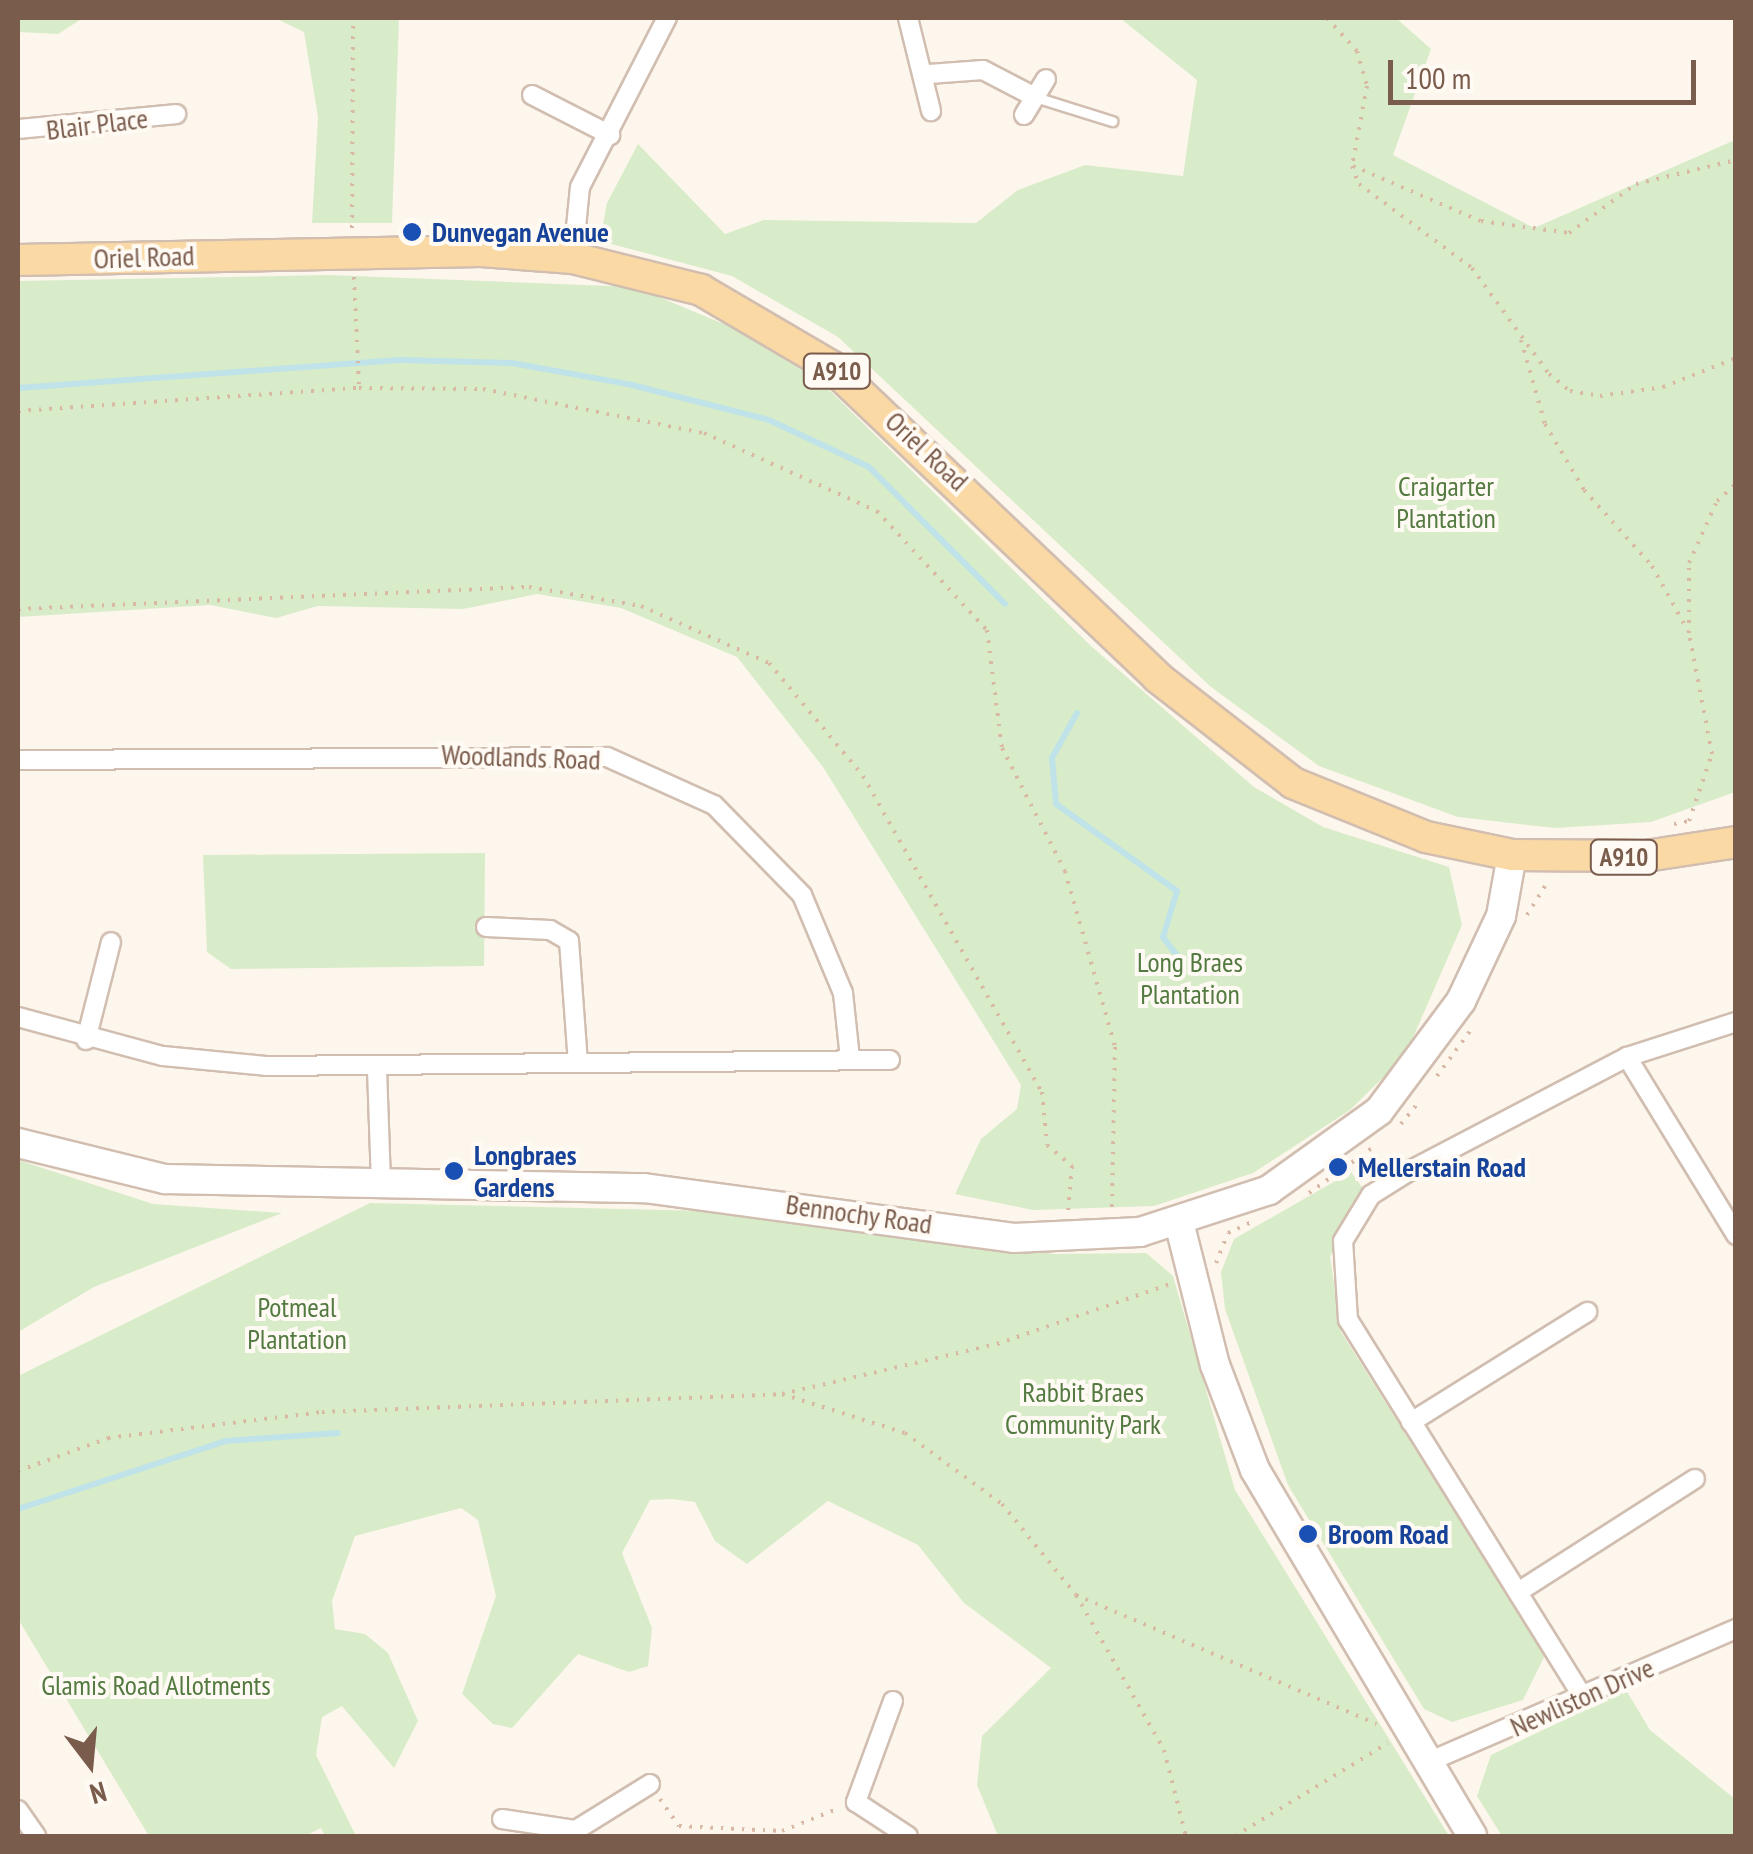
<!DOCTYPE html>
<style>
body{margin:0}
#map{position:relative;width:1753px;height:1854px;overflow:hidden;background:#fdf6ec;font-family:"PT Sans Narrow",sans-serif}
div>[style]{position:absolute}
.green>*{inset:0;background:#d8ecc9}
.stream>*{height:6px;margin:-3px;padding:0 3px;transform-origin:3px;border-radius:3px;background:#bfe3e8}
.path>*{height:4px;margin-top:-2px;transform-origin:0;background:repeating-linear-gradient(90deg,#d9b8a5 0 2.5px,transparent 0 10.5px)}
.roads{filter:drop-shadow(2px 0 #d1beb0) drop-shadow(-2px 0 #d1beb0) drop-shadow(0 2px #d1beb0) drop-shadow(0 -2px #d1beb0)}
.lane>*{height:9px;margin:-4.5px;padding:0 4.5px;transform-origin:4.5px;border-radius:4.5px;background:#fff}
.street>*{height:18px;margin:-9px;padding:0 9px;transform-origin:9px;border-radius:9px;background:#fff}
.secondary>*{height:28px;margin:-14px;padding:0 14px;transform-origin:14px;border-radius:14px;background:#fff}
.primary>*{height:30px;margin:-15px;padding:0 15px;transform-origin:15px;border-radius:15px;background:#fbd9a5}
.dots>*{width:28px;height:28px;translate:-50% -50%;box-sizing:border-box;border:5px solid #fffaf3;border-radius:50%}
span{translate:-50% -50%;white-space:nowrap;text-align:center;line-height:1.15;-webkit-text-stroke:8px #fffaf3;paint-order:stroke}
.shield-label span{padding:2px 8px;background:#fffaf3;border:2px solid;border-radius:8px;-webkit-text-stroke-width:0}
.shield-label{font-size:25px;color:#7a5c4d;font-weight:700}
.street-label{font-size:28px;color:#7a5c4d}
.transit-label{font-size:28px;color:#164399;font-weight:700}
.left{translate:0 -50%;text-align:left}
.park-label{font-size:28px;color:#537a41}
.frame{position:absolute;inset:0;border:20px solid #7a5c4d;pointer-events:none}
.north{position:absolute;left:40px;top:1714px;width:100px;height:100px;-webkit-text-stroke:8px #fffaf3;paint-order:stroke;rotate:164deg;font-size:28px;font-weight:700;line-height:40px;text-align:center;color:#7a5c4d}
.north::after{content:'';display:block;margin:auto;width:35px;height:45px;background:#7a5c4d;clip-path:polygon(50% 0,100% 100%,50% 72%,0 100%)}
.scale{position:absolute;left:1388px;top:60px;width:308px;height:45px;box-sizing:border-box;border:5px solid #7a5c4d;border-top:0;padding-left:12px;font-size:30px;line-height:35px;white-space:nowrap;color:#7a5c4d;-webkit-text-stroke:8px #fffaf3;paint-order:stroke}
</style>
<div id="map">
<div class="green">
<div style="clip-path:polygon(18px 18px,83px 18px,58px 34px,18px 32px)"></div>
<div style="clip-path:polygon(275px 18px,399px 18px,392px 223px,312px 223px,318px 117px,304px 32px)"></div>
<div style="clip-path:polygon(1120px 18px,1396px 18px,1431px 49px,1393px 155px,1534px 228px,1735px 140px,1735px 792px,1651px 822px,1555px 828px,1458px 817px,1319px 766px,1211px 687px,838px 337px,732px 276px,600px 241px,607px 203px,638px 144px,725px 234px,764px 220px,976px 223px,1018px 190px,1085px 165px,1183px 176px,1197px 80px)"></div>
<div style="clip-path:polygon(328px 275px,635px 287px,750px 335px,823px 384px,1092px 647px,1254px 787px,1323px 827px,1449px 867px,1462px 925px,1405px 1056px,1350px 1110px,1253px 1173px,1154px 1206px,1033px 1210px,955px 1194px,981px 1139px,1017px 1109px,1021px 1085px,823px 767px,737px 657px,621px 608px,537px 594px,463px 609px,318px 606px,276px 618px,210px 605px,18px 617px,18px 281px)"></div>
<div style="clip-path:polygon(485px 853px,484px 966px,231px 969px,207px 952px,203px 855px)"></div>
<div style="clip-path:polygon(18px 1160px,153px 1204px,282px 1213px,94px 1287px,18px 1332px)"></div>
<div style="clip-path:polygon(1351px 1172px,1367px 1194px,1330px 1256px,1341px 1332px,1545px 1655px,1523px 1700px,1452px 1722px,1424px 1709px,1288px 1485px,1225px 1309px,1221px 1272px,1234px 1239px)"></div>
<div style="clip-path:polygon(370px 1203px,706px 1211px,1055px 1254px,1146px 1253px,1173px 1276px,1235px 1490px,1449px 1836px,998px 1836px,977px 1785px,982px 1736px,1051px 1668px,964px 1603px,918px 1545px,828px 1501px,747px 1564px,715px 1541px,695px 1502px,672px 1499px,650px 1500px,622px 1553px,652px 1628px,648px 1666px,629px 1672px,578px 1654px,512px 1728px,493px 1724px,462px 1694px,496px 1596px,478px 1520px,461px 1508px,355px 1536px,332px 1601px,335px 1629px,365px 1634px,388px 1653px,418px 1721px,394px 1768px,342px 1706px,322px 1717px,316px 1755px,356px 1836px,325px 1836px,321px 1828px,305px 1836px,149px 1836px,18px 1619px,18px 1376px)"></div>
<div style="clip-path:polygon(1626px 1690px,1650px 1730px,1735px 1799px,1735px 1836px,1502px 1836px,1477px 1796px,1491px 1755px)"></div>
</div>
<div class="stream">
<div style="left:18px;top:388px;width:385px;rotate:-4.2deg"></div>
<div style="left:402px;top:360px;width:110px;rotate:1.6deg"></div>
<div style="left:512px;top:363px;width:118px;rotate:10.3deg"></div>
<div style="left:628px;top:384px;width:146px;rotate:14.3deg"></div>
<div style="left:769px;top:420px;width:110px;rotate:25.2deg"></div>
<div style="left:869px;top:467px;width:193px;rotate:45.2deg"></div>
<div style="left:1077px;top:713px;width:51px;rotate:119.1deg"></div>
<div style="left:1052px;top:758px;width:46px;rotate:85deg"></div>
<div style="left:1056px;top:804px;width:149px;rotate:35.7deg"></div>
<div style="left:1177px;top:891px;width:48px;rotate:106.9deg"></div>
<div style="left:1163px;top:937px;width:34px;rotate:53deg"></div>
<div style="left:18px;top:1509px;width:219px;rotate:-18.1deg"></div>
<div style="left:226px;top:1441px;width:112px;rotate:-4.1deg"></div>
</div>
<div class="path">
<div style="left:1327px;top:18px;width:45px;rotate:47.7deg"></div>
<div style="left:1357px;top:51px;width:36px;rotate:74deg"></div>
<div style="left:1367px;top:86px;width:81px;rotate:100.6deg"></div>
<div style="left:1352px;top:166px;width:19px;rotate:69deg"></div>
<div style="left:1359px;top:184px;width:141px;rotate:36.6deg"></div>
<div style="left:1472px;top:268px;width:131px;rotate:54deg"></div>
<div style="left:1549px;top:374px;width:27px;rotate:39deg"></div>
<div style="left:1570px;top:391px;width:30px;rotate:9deg"></div>
<div style="left:1600px;top:396px;width:64px;rotate:-8.1deg"></div>
<div style="left:1663px;top:387px;width:79px;rotate:-21.7deg"></div>
<div style="left:1353px;top:166px;width:139px;rotate:23.3deg"></div>
<div style="left:1481px;top:221px;width:89px;rotate:7.8deg"></div>
<div style="left:1569px;top:233px;width:83px;rotate:-36.2deg"></div>
<div style="left:1636px;top:184px;width:103px;rotate:-13.5deg"></div>
<div style="left:352px;top:228px;width:210px;rotate:-89.7deg"></div>
<div style="left:354px;top:277px;width:110px;rotate:87.4deg"></div>
<div style="left:1521px;top:340px;width:87px;rotate:74.1deg"></div>
<div style="left:1545px;top:424px;width:77px;rotate:59.4deg"></div>
<div style="left:1584px;top:490px;width:102px;rotate:48.2deg"></div>
<div style="left:1652px;top:566px;width:74px;rotate:61deg"></div>
<div style="left:18px;top:411px;width:342px;rotate:-3.9deg"></div>
<div style="left:359px;top:388px;width:124px;rotate:0.5deg"></div>
<div style="left:483px;top:389px;width:225px;rotate:11.3deg"></div>
<div style="left:704px;top:433px;width:190px;rotate:24.3deg"></div>
<div style="left:877px;top:511px;width:162px;rotate:47.3deg"></div>
<div style="left:987px;top:630px;width:119px;rotate:82.8deg"></div>
<div style="left:1002px;top:748px;width:138px;rotate:62.9deg"></div>
<div style="left:1065px;top:871px;width:183px;rotate:74.1deg"></div>
<div style="left:1115px;top:1047px;width:161px;rotate:91.1deg"></div>
<div style="left:18px;top:609px;width:511px;rotate:-2.47deg"></div>
<div style="left:529px;top:587px;width:114px;rotate:9.6deg"></div>
<div style="left:641px;top:606px;width:140px;rotate:24deg"></div>
<div style="left:769px;top:663px;width:147px;rotate:50.2deg"></div>
<div style="left:863px;top:776px;width:363px;rotate:60.5deg"></div>
<div style="left:1042px;top:1092px;width:53px;rotate:84.6deg"></div>
<div style="left:1047px;top:1145px;width:33px;rotate:40deg"></div>
<div style="left:1072px;top:1166px;width:46px;rotate:95deg"></div>
<div style="left:1674px;top:824px;width:15px;rotate:-11deg"></div>
<div style="left:1689px;top:821px;width:71px;rotate:-71.1deg"></div>
<div style="left:1712px;top:754px;width:123px;rotate:-100.8deg"></div>
<div style="left:1689px;top:633px;width:70px;rotate:-90deg"></div>
<div style="left:1689px;top:563px;width:68px;rotate:-65.7deg"></div>
<div style="left:1717px;top:501px;width:25px;rotate:-42deg"></div>
<div style="left:1527px;top:915px;width:39px;rotate:-58deg"></div>
<div style="left:1437px;top:1076px;width:61px;rotate:-53.7deg"></div>
<div style="left:1401px;top:1124px;width:26px;rotate:-51deg"></div>
<div style="left:1309px;top:1193px;width:81px;rotate:-35.5deg"></div>
<div style="left:1216px;top:1263px;width:32px;rotate:-68deg"></div>
<div style="left:1228px;top:1233px;width:26px;rotate:-25deg"></div>
<div style="left:782px;top:1394px;width:129px;rotate:17.6deg"></div>
<div style="left:905px;top:1433px;width:120px;rotate:36.2deg"></div>
<div style="left:1002px;top:1504px;width:117px;rotate:50.9deg"></div>
<div style="left:1076px;top:1595px;width:327px;rotate:23.2deg"></div>
<div style="left:18px;top:1471px;width:96px;rotate:-20.1deg"></div>
<div style="left:108px;top:1438px;width:216px;rotate:-6.9deg"></div>
<div style="left:322px;top:1412px;width:460px;rotate:-2.2deg"></div>
<div style="left:782px;top:1394px;width:221px;rotate:-13.1deg"></div>
<div style="left:997px;top:1344px;width:183px;rotate:-19.1deg"></div>
<div style="left:1076px;top:1595px;width:178px;rotate:60.4deg"></div>
<div style="left:1164px;top:1750px;width:89px;rotate:75.7deg"></div>
<div style="left:660px;top:1799px;width:33px;rotate:55deg"></div>
<div style="left:679px;top:1826px;width:103px;rotate:2.8deg"></div>
<div style="left:782px;top:1831px;width:59px;rotate:-21.8deg"></div>
<div style="left:1235px;top:1836px;width:179px;rotate:-31.3deg"></div>
</div>
<div class="roads">
<div class="lane">
<div style="left:1035px;top:97px;width:81px;rotate:17.3deg"></div>
</div>
<div class="street">
<div style="left:908px;top:18px;width:96px;rotate:76.1deg"></div>
<div style="left:929px;top:74px;width:54px;rotate:-4.2deg"></div>
<div style="left:983px;top:70px;width:59px;rotate:27.4deg"></div>
<div style="left:532px;top:95px;width:88px;rotate:27.1deg"></div>
<div style="left:1024px;top:115px;width:42px;rotate:-58.6deg"></div>
<div style="left:18px;top:129px;width:159px;rotate:-5.4deg"></div>
<div style="left:573px;top:258px;width:71px;rotate:-84.4deg"></div>
<div style="left:580px;top:187px;width:190px;rotate:-62.8deg"></div>
<div style="left:18px;top:760px;width:589px;rotate:-0.29deg"></div>
<div style="left:607px;top:757px;width:117px;rotate:24.2deg"></div>
<div style="left:714px;top:805px;width:126px;rotate:45.6deg"></div>
<div style="left:802px;top:895px;width:106px;rotate:67.3deg"></div>
<div style="left:843px;top:993px;width:66px;rotate:83.9deg"></div>
<div style="left:486px;top:927px;width:64px;rotate:2.7deg"></div>
<div style="left:550px;top:930px;width:22px;rotate:30deg"></div>
<div style="left:569px;top:941px;width:122px;rotate:85.8deg"></div>
<div style="left:18px;top:1017px;width:150px;rotate:15.1deg"></div>
<div style="left:163px;top:1056px;width:103px;rotate:5.5deg"></div>
<div style="left:266px;top:1066px;width:624px;rotate:-0.55deg"></div>
<div style="left:86px;top:1040px;width:101px;rotate:-75.7deg"></div>
<div style="left:1627px;top:1057px;width:209px;rotate:58.5deg"></div>
<div style="left:377px;top:1069px;width:117px;rotate:88deg"></div>
<div style="left:1411px;top:1422px;width:208px;rotate:-32deg"></div>
<div style="left:1518px;top:1592px;width:210px;rotate:-32.6deg"></div>
<div style="left:1583px;top:1697px;width:444px;rotate:-121.9deg"></div>
<div style="left:1348px;top:1320px;width:79px;rotate:-93.6deg"></div>
<div style="left:1343px;top:1241px;width:54px;rotate:-58.7deg"></div>
<div style="left:1371px;top:1195px;width:47px;rotate:-32deg"></div>
<div style="left:1411px;top:1170px;width:244px;rotate:-27.6deg"></div>
<div style="left:1627px;top:1057px;width:114px;rotate:-17.8deg"></div>
<div style="left:893px;top:1701px;width:108px;rotate:110.1deg"></div>
<div style="left:856px;top:1802px;width:62px;rotate:33.2deg"></div>
<div style="left:1426px;top:1763px;width:338px;rotate:-23.4deg"></div>
<div style="left:18px;top:1810px;width:32px;rotate:55deg"></div>
<div style="left:502px;top:1819px;width:75px;rotate:8.5deg"></div>
<div style="left:576px;top:1830px;width:87px;rotate:-31.9deg"></div>
</div>
<div class="secondary">
<div style="left:18px;top:1143px;width:151px;rotate:13.8deg"></div>
<div style="left:165px;top:1179px;width:479px;rotate:1.1deg"></div>
<div style="left:644px;top:1188px;width:373px;rotate:7.7deg"></div>
<div style="left:1014px;top:1238px;width:126px;rotate:-2.7deg"></div>
<div style="left:1140px;top:1232px;width:136px;rotate:-18deg"></div>
<div style="left:1269px;top:1190px;width:135px;rotate:-35.7deg"></div>
<div style="left:1379px;top:1111px;width:137px;rotate:-53.3deg"></div>
<div style="left:1461px;top:1001px;width:94px;rotate:-64.8deg"></div>
<div style="left:1501px;top:916px;width:62px;rotate:-79.8deg"></div>
<div style="left:1179px;top:1222px;width:147px;rotate:75.9deg"></div>
<div style="left:1215px;top:1365px;width:112px;rotate:69.1deg"></div>
<div style="left:1255px;top:1470px;width:425px;rotate:59.3deg"></div>
</div>
<div class="primary">
<div style="left:18px;top:260px;width:463px;rotate:-1.1deg"></div>
<div style="left:481px;top:251px;width:92px;rotate:4.4deg"></div>
<div style="left:573px;top:258px;width:132px;rotate:14deg"></div>
<div style="left:701px;top:290px;width:152px;rotate:30.4deg"></div>
<div style="left:832px;top:367px;width:449px;rotate:43.6deg"></div>
<div style="left:1157px;top:677px;width:172px;rotate:37.9deg"></div>
<div style="left:1293px;top:783px;width:144px;rotate:22.1deg"></div>
<div style="left:1426px;top:837px;width:88px;rotate:11.8deg"></div>
<div style="left:1512px;top:855px;width:134px;rotate:0.4deg"></div>
<div style="left:1646px;top:856px;width:91px;rotate:-8.8deg"></div>
</div>
</div>
<div class="dots">
<div style="left:412px;top:232px;background:#1a4fb4"></div>
<div style="left:1338px;top:1167px;background:#1a4fb4"></div>
<div style="left:454px;top:1171px;background:#1a4fb4"></div>
<div style="left:1308px;top:1534px;background:#1a4fb4"></div>
</div>
<div class="shield-label">
<span style="left:837px;top:371px">A910</span>
<span style="left:1624px;top:857px">A910</span>
</div>
<div class="street-label">
<span style="left:97px;top:124px;rotate:-7deg">Blair Place</span>
<span style="left:144px;top:257px;rotate:-2deg">Oriel Road</span>
<span style="left:927px;top:451px;rotate:43deg">Oriel Road</span>
<span style="left:521px;top:757px;rotate:2deg">Woodlands Road</span>
<span style="left:859px;top:1214px;rotate:8deg">Bennochy Road</span>
<span style="left:1582px;top:1697px;rotate:-24deg">Newliston Drive</span>
</div>
<div class="transit-label">
<span class="left" style="left:432px;top:232px">Dunvegan Avenue</span>
<span class="left" style="left:474px;top:1171px">Longbraes<br>Gardens</span>
<span class="left" style="left:1358px;top:1167px">Mellerstain Road</span>
<span class="left" style="left:1328px;top:1534px">Broom Road</span>
</div>
<div class="park-label">
<span style="left:1446px;top:502px">Craigarter<br>Plantation</span>
<span style="left:1190px;top:978px">Long Braes<br>Plantation</span>
<span style="left:297px;top:1323px">Potmeal<br>Plantation</span>
<span style="left:1083px;top:1408px">Rabbit Braes<br>Community Park</span>
<span style="left:156px;top:1685px">Glamis Road Allotments</span>
</div>
<div class="frame"></div>
<div class="north">N</div>
<div class="scale">100 m</div>
</div>
